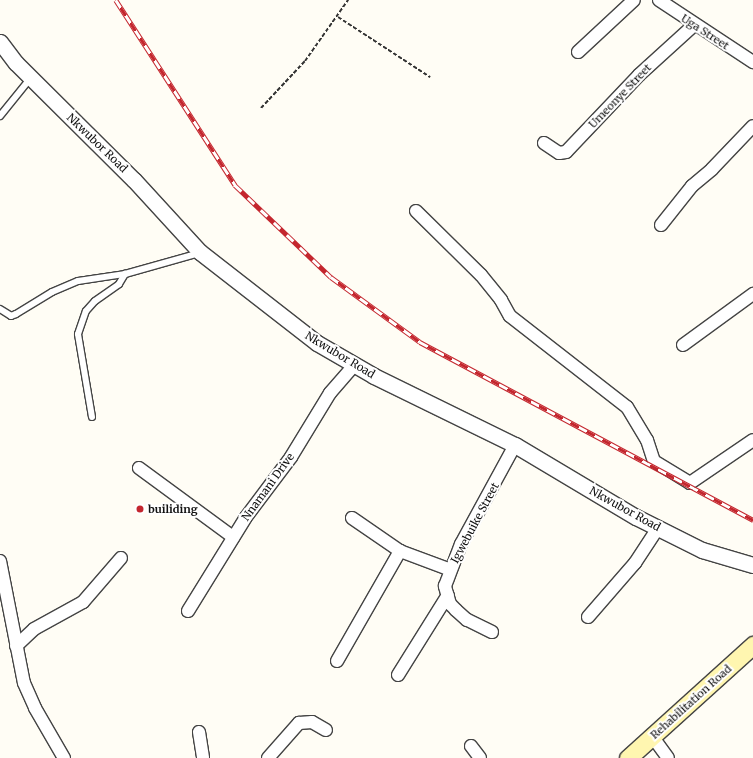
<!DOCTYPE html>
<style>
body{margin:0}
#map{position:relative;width:753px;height:758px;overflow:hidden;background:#fffdf5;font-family:Merriweather,serif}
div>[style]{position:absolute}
.path>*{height:2px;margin-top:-1px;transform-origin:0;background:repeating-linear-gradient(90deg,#333 0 4px,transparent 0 6px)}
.roads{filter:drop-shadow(1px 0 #444) drop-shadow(-1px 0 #444) drop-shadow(0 1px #444) drop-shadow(0 -1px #444)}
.service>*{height:6px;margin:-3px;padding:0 3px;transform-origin:3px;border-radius:3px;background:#fff}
.minor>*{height:12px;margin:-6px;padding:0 6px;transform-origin:6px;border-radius:6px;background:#fff}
.tertiary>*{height:15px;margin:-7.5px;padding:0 7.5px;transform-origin:7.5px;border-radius:7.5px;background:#fff}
.secondary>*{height:17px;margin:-8.5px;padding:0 8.5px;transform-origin:8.5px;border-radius:8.5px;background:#fff6b0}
.rail>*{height:4.5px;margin-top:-2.25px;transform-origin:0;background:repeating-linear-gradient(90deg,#fff 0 9px,#c4262e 0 18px);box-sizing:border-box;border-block:1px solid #c4262e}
.dots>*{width:11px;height:11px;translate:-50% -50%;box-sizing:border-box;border:2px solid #fff;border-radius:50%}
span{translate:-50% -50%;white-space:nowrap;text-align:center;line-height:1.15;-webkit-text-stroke:4px #fff;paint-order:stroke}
.street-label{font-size:11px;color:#111}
.poi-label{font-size:11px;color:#111;font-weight:700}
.left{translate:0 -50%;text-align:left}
</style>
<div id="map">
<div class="path">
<div style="left:338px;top:17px;width:110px;rotate:33.1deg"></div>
<div style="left:261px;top:108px;width:64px;rotate:-46.9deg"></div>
<div style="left:305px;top:61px;width:75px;rotate:-54.8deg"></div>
</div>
<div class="roads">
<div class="service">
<div style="left:0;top:116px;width:48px;rotate:-51deg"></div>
<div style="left:0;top:309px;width:13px;rotate:32deg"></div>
<div style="left:11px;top:316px;width:5px;rotate:-22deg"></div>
<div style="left:16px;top:314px;width:42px;rotate:-31.4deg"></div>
<div style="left:52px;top:292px;width:28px;rotate:-23deg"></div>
<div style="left:78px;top:281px;width:48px;rotate:-8.5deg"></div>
<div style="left:125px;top:274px;width:77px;rotate:-15.8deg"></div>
<div style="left:92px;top:417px;width:84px;rotate:-99.6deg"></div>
<div style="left:78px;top:334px;width:24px;rotate:-71deg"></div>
<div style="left:86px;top:311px;width:13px;rotate:-48deg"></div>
<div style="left:95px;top:301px;width:29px;rotate:-35deg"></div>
<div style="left:119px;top:284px;width:12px;rotate:-59deg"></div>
</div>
<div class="minor">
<div style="left:659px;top:0;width:113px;rotate:33.4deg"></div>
<div style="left:578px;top:52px;width:76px;rotate:-42.9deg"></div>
<div style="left:544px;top:143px;width:18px;rotate:34deg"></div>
<div style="left:559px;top:153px;width:7px;rotate:-8deg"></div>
<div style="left:566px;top:152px;width:106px;rotate:-46.5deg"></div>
<div style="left:639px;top:75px;width:74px;rotate:-42.3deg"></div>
<div style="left:416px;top:211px;width:91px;rotate:44.6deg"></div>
<div style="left:481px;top:275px;width:32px;rotate:51deg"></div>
<div style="left:501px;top:300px;width:18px;rotate:61deg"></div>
<div style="left:510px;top:316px;width:148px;rotate:37.9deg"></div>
<div style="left:627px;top:407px;width:39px;rotate:59deg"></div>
<div style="left:647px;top:440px;width:22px;rotate:72deg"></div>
<div style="left:654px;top:461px;width:42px;rotate:31.4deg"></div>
<div style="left:690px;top:483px;width:76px;rotate:-34.3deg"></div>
<div style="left:661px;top:225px;width:50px;rotate:-51.5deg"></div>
<div style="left:692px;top:186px;width:26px;rotate:-40deg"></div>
<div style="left:712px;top:169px;width:59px;rotate:-46.4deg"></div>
<div style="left:683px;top:345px;width:87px;rotate:-36.1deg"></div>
<div style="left:139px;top:468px;width:117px;rotate:36.3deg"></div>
<div style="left:352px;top:518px;width:58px;rotate:34.5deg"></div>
<div style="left:400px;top:551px;width:54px;rotate:20.4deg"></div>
<div style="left:0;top:561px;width:124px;rotate:78.9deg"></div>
<div style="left:24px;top:683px;width:27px;rotate:66deg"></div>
<div style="left:35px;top:708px;width:58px;rotate:59.9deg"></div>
<div style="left:188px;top:611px;width:110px;rotate:-58.3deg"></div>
<div style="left:246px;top:517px;width:75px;rotate:-53.1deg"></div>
<div style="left:291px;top:457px;width:75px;rotate:-58.6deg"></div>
<div style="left:330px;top:393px;width:37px;rotate:-49deg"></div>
<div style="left:588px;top:617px;width:72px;rotate:-49deg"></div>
<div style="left:635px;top:563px;width:42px;rotate:-56.7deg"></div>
<div style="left:492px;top:632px;width:28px;rotate:-154deg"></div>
<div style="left:467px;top:620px;width:15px;rotate:-138deg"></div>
<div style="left:456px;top:610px;width:8px;rotate:-135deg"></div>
<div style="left:450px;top:604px;width:19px;rotate:-106deg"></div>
<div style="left:445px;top:586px;width:45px;rotate:-69.1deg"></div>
<div style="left:461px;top:544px;width:113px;rotate:-61.4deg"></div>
<div style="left:16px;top:646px;width:25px;rotate:-43deg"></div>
<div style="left:34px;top:629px;width:56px;rotate:-28.9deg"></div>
<div style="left:83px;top:602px;width:58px;rotate:-49.2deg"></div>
<div style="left:337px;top:661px;width:127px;rotate:-60.2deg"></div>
<div style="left:398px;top:675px;width:94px;rotate:-58deg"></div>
<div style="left:199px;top:732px;width:26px;rotate:81deg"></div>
<div style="left:652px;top:736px;width:27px;rotate:54deg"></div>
<div style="left:471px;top:746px;width:15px;rotate:53deg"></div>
<div style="left:268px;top:758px;width:47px;rotate:-48.5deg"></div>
<div style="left:299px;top:723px;width:13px;rotate:-4deg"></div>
<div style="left:312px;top:722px;width:16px;rotate:30deg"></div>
</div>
<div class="tertiary">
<div style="left:0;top:42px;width:26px;rotate:53deg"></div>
<div style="left:16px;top:63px;width:166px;rotate:44.8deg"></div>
<div style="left:134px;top:180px;width:98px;rotate:47.5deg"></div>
<div style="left:200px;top:252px;width:148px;rotate:37.9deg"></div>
<div style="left:317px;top:343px;width:66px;rotate:30.1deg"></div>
<div style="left:374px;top:376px;width:157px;rotate:26.1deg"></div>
<div style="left:515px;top:445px;width:141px;rotate:30.8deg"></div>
<div style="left:636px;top:517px;width:74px;rotate:26.6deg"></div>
<div style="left:702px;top:550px;width:53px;rotate:16.4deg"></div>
</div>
<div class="secondary">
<div style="left:628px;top:758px;width:169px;rotate:-42.1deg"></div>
</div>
</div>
<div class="rail">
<div style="left:116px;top:0;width:220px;rotate:57.2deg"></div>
<div style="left:235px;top:185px;width:133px;rotate:43.8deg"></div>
<div style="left:331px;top:277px;width:110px;rotate:36.1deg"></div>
<div style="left:420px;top:342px;width:378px;rotate:28.1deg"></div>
</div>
<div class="dots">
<div style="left:140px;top:509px;background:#c4262e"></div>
</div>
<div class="street-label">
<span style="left:705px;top:32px;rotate:33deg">Uga Street</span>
<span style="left:620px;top:96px;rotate:-46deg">Umeonye Street</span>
<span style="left:97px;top:143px;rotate:44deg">Nkwubor Road</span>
<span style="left:340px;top:355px;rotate:31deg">Nkwubor Road</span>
<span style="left:268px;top:487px;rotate:-54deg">Nnamani Drive</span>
<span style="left:625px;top:509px;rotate:29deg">Nkwubor Road</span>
<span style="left:475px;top:523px;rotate:-62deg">Igwebuike Street</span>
<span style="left:691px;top:702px;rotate:-42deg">Rehabilitation Road</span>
</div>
<div class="poi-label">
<span class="left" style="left:148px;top:509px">builiding</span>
</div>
</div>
